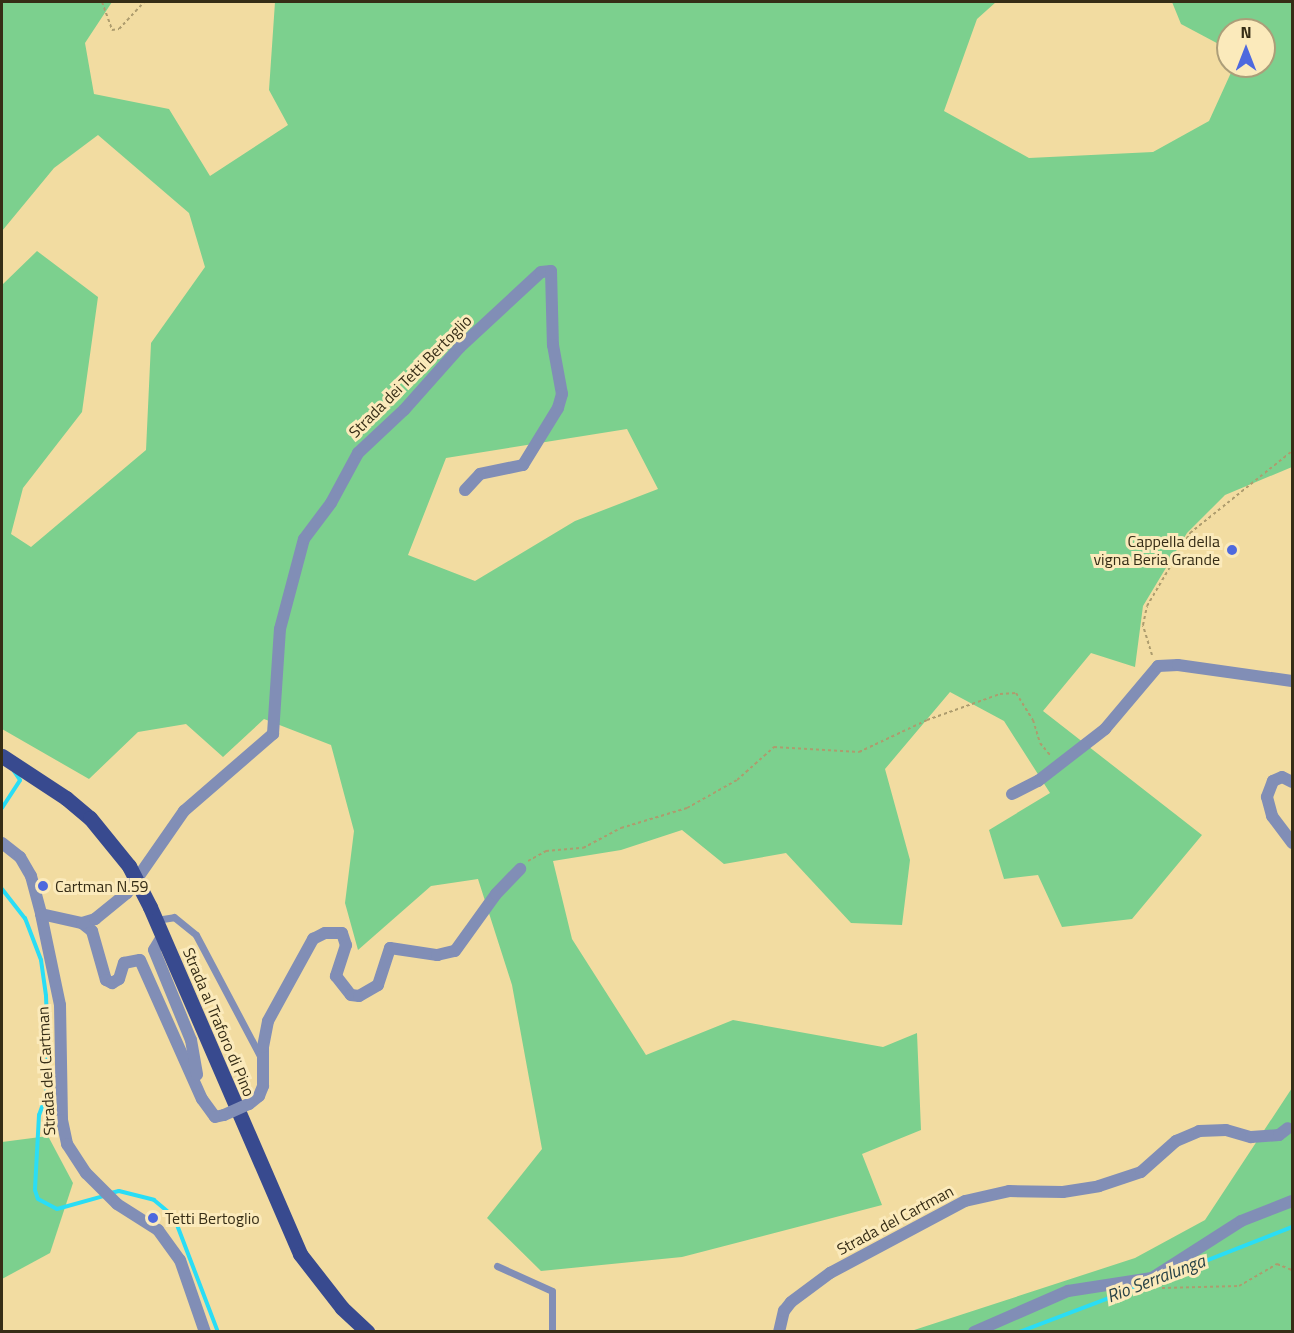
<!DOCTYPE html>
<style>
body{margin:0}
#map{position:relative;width:1294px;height:1333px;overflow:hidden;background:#f2dca1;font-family:"Titillium Web",sans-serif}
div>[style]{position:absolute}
.green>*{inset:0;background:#7cd08e}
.stream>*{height:4px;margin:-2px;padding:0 2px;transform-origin:2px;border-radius:2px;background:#2addf5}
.path>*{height:2px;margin-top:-1px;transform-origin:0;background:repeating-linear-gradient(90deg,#ad9c6e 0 3px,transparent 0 6px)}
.service>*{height:7px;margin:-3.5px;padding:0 3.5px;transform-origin:3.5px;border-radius:3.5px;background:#818eb6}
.minor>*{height:12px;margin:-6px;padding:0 6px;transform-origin:6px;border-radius:6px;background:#818eb6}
.primary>*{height:15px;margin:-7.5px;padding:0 7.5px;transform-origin:7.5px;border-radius:7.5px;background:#384a8f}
.minor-bridge>*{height:12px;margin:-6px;padding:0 6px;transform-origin:6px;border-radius:6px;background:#818eb6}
.primary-bridge>*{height:15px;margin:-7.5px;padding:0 7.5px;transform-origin:7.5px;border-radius:7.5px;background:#384a8f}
.dots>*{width:16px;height:16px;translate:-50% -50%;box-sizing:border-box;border:3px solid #fbeabb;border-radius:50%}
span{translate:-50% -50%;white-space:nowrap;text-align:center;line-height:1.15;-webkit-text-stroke:6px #fbeabb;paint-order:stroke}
.street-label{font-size:16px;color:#362d16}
.poi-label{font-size:16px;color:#362d16}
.right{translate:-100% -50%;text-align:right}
.left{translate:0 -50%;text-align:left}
.water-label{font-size:18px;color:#284347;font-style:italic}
.frame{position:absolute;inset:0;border:3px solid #362d16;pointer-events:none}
.north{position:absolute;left:1216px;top:18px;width:60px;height:60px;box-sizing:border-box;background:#fbeabb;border:2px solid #ac9e79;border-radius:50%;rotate:0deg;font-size:16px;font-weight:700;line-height:24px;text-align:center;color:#362d16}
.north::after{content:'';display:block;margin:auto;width:21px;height:27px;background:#4e69de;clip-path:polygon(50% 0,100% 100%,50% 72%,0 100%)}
</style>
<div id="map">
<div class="green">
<div style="clip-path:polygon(evenodd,2px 2px,112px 2px,85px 43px,94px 94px,169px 109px,210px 176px,288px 125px,269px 90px,275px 2px,996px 2px,977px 19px,944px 111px,1029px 158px,1153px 152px,1209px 121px,1234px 66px,1264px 66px,1264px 30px,1228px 30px,1228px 49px,1181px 24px,1172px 2px,1292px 2px,1292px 467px,1225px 495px,1187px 533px,1143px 606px,1135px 667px,1091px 653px,1043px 711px,1202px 835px,1132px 919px,1062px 927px,1038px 875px,1004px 879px,989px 830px,1050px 793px,1004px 721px,950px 692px,885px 769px,910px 860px,902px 925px,851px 923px,786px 853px,724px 864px,682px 830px,621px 850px,553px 861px,572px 939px,646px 1055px,733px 1020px,883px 1047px,917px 1033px,921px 1130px,862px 1154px,882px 1205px,682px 1257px,541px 1271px,487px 1218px,542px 1149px,512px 985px,478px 879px,431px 886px,358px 950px,345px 903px,354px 831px,331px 745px,264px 719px,223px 757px,186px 724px,138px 732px,89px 779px,2px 729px,2px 285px,37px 251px,98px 297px,82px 412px,23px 488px,11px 534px,31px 547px,146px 450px,151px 343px,205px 267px,189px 213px,98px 135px,54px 168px,2px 231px,2px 2px,627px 429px,658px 489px,575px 521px,475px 581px,408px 555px,446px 458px,627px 429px)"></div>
<div style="clip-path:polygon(1292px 1088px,1292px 1331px,908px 1332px,1135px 1258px,1205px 1220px)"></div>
<div style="clip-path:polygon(48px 1136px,73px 1183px,50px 1253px,2px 1279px,2px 1142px)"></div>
</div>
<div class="stream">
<div style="left:2px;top:808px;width:33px;rotate:-57deg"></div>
<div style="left:20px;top:780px;width:11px;rotate:-124deg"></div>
<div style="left:2px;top:889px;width:37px;rotate:52deg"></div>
<div style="left:25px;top:918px;width:45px;rotate:69.1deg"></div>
<div style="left:41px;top:960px;width:36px;rotate:82deg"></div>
<div style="left:46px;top:996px;width:51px;rotate:87.8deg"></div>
<div style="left:48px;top:1047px;width:49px;rotate:92.3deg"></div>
<div style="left:46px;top:1096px;width:20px;rotate:110deg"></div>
<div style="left:39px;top:1115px;width:75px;rotate:93.1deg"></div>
<div style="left:35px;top:1190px;width:9px;rotate:72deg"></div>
<div style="left:38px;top:1199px;width:21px;rotate:28deg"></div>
<div style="left:57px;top:1209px;width:49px;rotate:-15.5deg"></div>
<div style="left:111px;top:1193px;width:8px;rotate:-14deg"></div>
<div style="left:119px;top:1191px;width:36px;rotate:14deg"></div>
<div style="left:154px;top:1200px;width:26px;rotate:40deg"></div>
<div style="left:174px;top:1217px;width:123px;rotate:69.1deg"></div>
<div style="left:1162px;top:1278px;width:140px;rotate:-21.4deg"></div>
<div style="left:1019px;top:1332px;width:136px;rotate:-20.7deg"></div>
</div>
<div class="path">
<div style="left:102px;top:2px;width:30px;rotate:70deg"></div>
<div style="left:112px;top:30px;width:7px;rotate:-8deg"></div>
<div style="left:119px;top:29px;width:37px;rotate:-47deg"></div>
<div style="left:1152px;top:655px;width:31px;rotate:-107deg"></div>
<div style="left:1143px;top:625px;width:19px;rotate:-78deg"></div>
<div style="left:1147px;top:606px;width:85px;rotate:-59.5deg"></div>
<div style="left:1190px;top:533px;width:131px;rotate:-38.8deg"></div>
<div style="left:528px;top:861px;width:21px;rotate:-29deg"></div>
<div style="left:546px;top:851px;width:37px;rotate:-5deg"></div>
<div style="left:583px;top:848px;width:43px;rotate:-27.8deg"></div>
<div style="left:621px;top:828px;width:69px;rotate:-16.9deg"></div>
<div style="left:687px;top:808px;width:57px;rotate:-29.2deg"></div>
<div style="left:737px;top:780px;width:50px;rotate:-41.7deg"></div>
<div style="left:774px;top:747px;width:85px;rotate:3.4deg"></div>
<div style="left:859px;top:752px;width:75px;rotate:-25.2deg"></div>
<div style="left:927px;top:720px;width:77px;rotate:-19.6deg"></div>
<div style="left:1000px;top:694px;width:16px;rotate:-4deg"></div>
<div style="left:1016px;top:693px;width:32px;rotate:58deg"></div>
<div style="left:1033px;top:720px;width:24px;rotate:73deg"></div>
<div style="left:1040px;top:743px;width:17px;rotate:50deg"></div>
<div style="left:1162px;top:1288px;width:77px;rotate:-1.5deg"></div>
<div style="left:1239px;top:1286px;width:44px;rotate:-30.1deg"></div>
<div style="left:1277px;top:1264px;width:16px;rotate:22deg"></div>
</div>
<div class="service">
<div style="left:156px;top:920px;width:18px;rotate:-9deg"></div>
<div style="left:174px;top:917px;width:28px;rotate:39deg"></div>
<div style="left:196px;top:935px;width:137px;rotate:62.1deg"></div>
<div style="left:497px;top:1266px;width:60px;rotate:24.4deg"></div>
<div style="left:552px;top:1291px;width:41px;rotate:90deg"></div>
</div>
<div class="minor">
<div style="left:1292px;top:782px;width:11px;rotate:-153deg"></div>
<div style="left:1282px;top:777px;width:10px;rotate:156deg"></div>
<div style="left:1273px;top:781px;width:17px;rotate:111deg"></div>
<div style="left:1267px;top:797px;width:20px;rotate:75deg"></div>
<div style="left:1272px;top:816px;width:34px;rotate:53deg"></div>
<div style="left:1012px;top:794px;width:29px;rotate:-27deg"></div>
<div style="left:1038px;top:781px;width:85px;rotate:-37.8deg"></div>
<div style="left:1105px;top:729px;width:82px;rotate:-49.9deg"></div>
<div style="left:1158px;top:666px;width:20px;rotate:-3deg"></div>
<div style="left:1178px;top:665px;width:115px;rotate:8deg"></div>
<div style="left:2px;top:843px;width:23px;rotate:38deg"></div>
<div style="left:20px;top:857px;width:22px;rotate:60deg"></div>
<div style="left:31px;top:876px;width:39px;rotate:75deg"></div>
<div style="left:41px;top:914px;width:93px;rotate:78.2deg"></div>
<div style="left:60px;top:1005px;width:115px;rotate:89deg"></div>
<div style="left:62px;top:1120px;width:25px;rotate:78deg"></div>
<div style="left:67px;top:1144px;width:35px;rotate:57deg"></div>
<div style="left:86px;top:1173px;width:44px;rotate:45deg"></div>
<div style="left:117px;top:1204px;width:49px;rotate:32.4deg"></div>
<div style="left:158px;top:1230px;width:37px;rotate:54deg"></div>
<div style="left:180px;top:1260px;width:76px;rotate:70.9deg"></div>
<div style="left:41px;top:914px;width:42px;rotate:12.4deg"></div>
<div style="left:82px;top:923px;width:13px;rotate:39deg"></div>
<div style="left:92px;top:931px;width:51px;rotate:74.1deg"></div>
<div style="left:106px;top:980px;width:7px;rotate:27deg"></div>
<div style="left:112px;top:983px;width:8px;rotate:-30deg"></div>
<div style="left:119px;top:979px;width:17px;rotate:-73deg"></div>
<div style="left:124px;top:963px;width:16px;rotate:-11deg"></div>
<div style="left:140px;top:960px;width:152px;rotate:66deg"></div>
<div style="left:202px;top:1099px;width:22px;rotate:54deg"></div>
<div style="left:215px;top:1117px;width:9px;rotate:-13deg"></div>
<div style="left:82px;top:923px;width:14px;rotate:-17deg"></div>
<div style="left:95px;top:919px;width:41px;rotate:-39.1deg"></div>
<div style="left:127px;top:893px;width:100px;rotate:-55.2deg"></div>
<div style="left:184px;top:811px;width:118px;rotate:-40.9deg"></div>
<div style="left:273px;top:734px;width:105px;rotate:-86.2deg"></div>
<div style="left:280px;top:629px;width:93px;rotate:-75.1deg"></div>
<div style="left:304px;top:539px;width:45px;rotate:-53.1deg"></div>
<div style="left:331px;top:503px;width:57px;rotate:-61.6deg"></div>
<div style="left:358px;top:453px;width:63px;rotate:-43.1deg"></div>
<div style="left:404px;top:410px;width:84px;rotate:-48.4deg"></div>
<div style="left:460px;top:347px;width:110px;rotate:-42.8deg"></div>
<div style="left:541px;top:272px;width:10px;rotate:-6deg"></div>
<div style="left:551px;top:271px;width:74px;rotate:88.5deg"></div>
<div style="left:553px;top:345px;width:50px;rotate:79.6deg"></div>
<div style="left:562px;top:394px;width:15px;rotate:106deg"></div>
<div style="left:558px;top:408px;width:67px;rotate:121.6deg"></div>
<div style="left:523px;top:465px;width:44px;rotate:168.2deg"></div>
<div style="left:480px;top:474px;width:22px;rotate:133deg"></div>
<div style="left:163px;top:935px;width:17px;rotate:121deg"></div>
<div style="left:154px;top:950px;width:97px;rotate:67.7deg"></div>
<div style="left:191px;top:1040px;width:35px;rotate:80deg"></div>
<div style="left:249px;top:1104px;width:13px;rotate:-39deg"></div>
<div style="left:259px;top:1096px;width:11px;rotate:-68deg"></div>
<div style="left:263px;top:1086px;width:39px;rotate:-90deg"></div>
<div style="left:263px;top:1047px;width:26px;rotate:-79deg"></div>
<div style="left:268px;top:1021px;width:94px;rotate:-61.2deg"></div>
<div style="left:313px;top:939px;width:13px;rotate:-27deg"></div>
<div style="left:325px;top:933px;width:17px"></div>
<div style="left:342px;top:933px;width:13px;rotate:72deg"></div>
<div style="left:346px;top:945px;width:33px;rotate:108deg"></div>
<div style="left:336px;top:976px;width:24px;rotate:52deg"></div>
<div style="left:351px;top:995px;width:8px;rotate:7deg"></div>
<div style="left:359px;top:996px;width:22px;rotate:-30deg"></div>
<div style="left:378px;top:985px;width:39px;rotate:-72deg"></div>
<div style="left:390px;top:948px;width:48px;rotate:8.5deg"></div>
<div style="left:437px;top:955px;width:18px;rotate:-13deg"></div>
<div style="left:455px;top:951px;width:70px;rotate:-54.3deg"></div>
<div style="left:496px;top:894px;width:35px;rotate:-46deg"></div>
<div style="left:779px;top:1332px;width:22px;rotate:-77deg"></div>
<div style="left:784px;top:1311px;width:11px;rotate:-52deg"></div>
<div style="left:791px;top:1302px;width:49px;rotate:-36.6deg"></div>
<div style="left:830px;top:1273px;width:153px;rotate:-28.1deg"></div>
<div style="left:965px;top:1201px;width:45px;rotate:-12.8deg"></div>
<div style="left:1009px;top:1191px;width:54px;rotate:1.1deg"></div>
<div style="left:1063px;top:1192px;width:36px;rotate:-9deg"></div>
<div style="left:1099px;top:1186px;width:44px;rotate:-18.4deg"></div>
<div style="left:1141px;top:1172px;width:47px;rotate:-41.5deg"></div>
<div style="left:1176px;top:1141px;width:25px;rotate:-23deg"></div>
<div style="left:1199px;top:1131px;width:27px;rotate:-2deg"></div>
<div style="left:1226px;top:1130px;width:26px;rotate:16deg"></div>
<div style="left:1251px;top:1137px;width:28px;rotate:-4deg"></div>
<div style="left:1279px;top:1135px;width:11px;rotate:-38deg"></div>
<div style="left:974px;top:1332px;width:103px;rotate:-23.6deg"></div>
<div style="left:1068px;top:1291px;width:85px;rotate:-8.8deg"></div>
<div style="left:1152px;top:1278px;width:106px;rotate:-32.6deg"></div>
<div style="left:1241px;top:1221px;width:55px;rotate:-21.4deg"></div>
</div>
<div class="primary">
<div style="left:150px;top:907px;width:378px;rotate:66.6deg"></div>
<div style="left:300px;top:1254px;width:68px;rotate:52.1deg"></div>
<div style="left:342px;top:1308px;width:35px;rotate:43deg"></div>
</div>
<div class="minor-bridge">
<div style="left:224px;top:1115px;width:27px;rotate:-24deg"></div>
</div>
<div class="primary-bridge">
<div style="left:2px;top:756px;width:77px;rotate:33.3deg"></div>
<div style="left:66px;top:798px;width:31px;rotate:40deg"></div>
<div style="left:90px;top:818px;width:62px;rotate:50.9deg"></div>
<div style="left:129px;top:866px;width:46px;rotate:62.9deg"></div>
</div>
<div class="dots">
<div style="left:1232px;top:550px;background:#4e69de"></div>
<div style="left:43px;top:886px;background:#4e69de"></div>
<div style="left:153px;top:1218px;background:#4e69de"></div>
</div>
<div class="street-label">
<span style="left:410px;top:376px;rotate:-45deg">Strada dei Tetti Bertoglio</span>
<span style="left:219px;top:1022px;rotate:67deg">Strada al Traforo di Pino</span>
<span style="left:46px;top:1071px;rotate:-93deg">Strada del Cartman</span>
<span style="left:895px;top:1220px;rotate:-28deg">Strada del Cartman</span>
</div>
<div class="poi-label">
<span class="right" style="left:1220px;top:550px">Cappella della<br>vigna Beria Grande</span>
<span class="left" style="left:55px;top:886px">Cartman N.59</span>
<span class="left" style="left:165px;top:1218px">Tetti Bertoglio</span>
</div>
<div class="water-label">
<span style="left:1156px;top:1279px;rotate:-21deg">Rio Serralunga</span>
</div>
<div class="frame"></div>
<div class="north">N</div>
</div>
